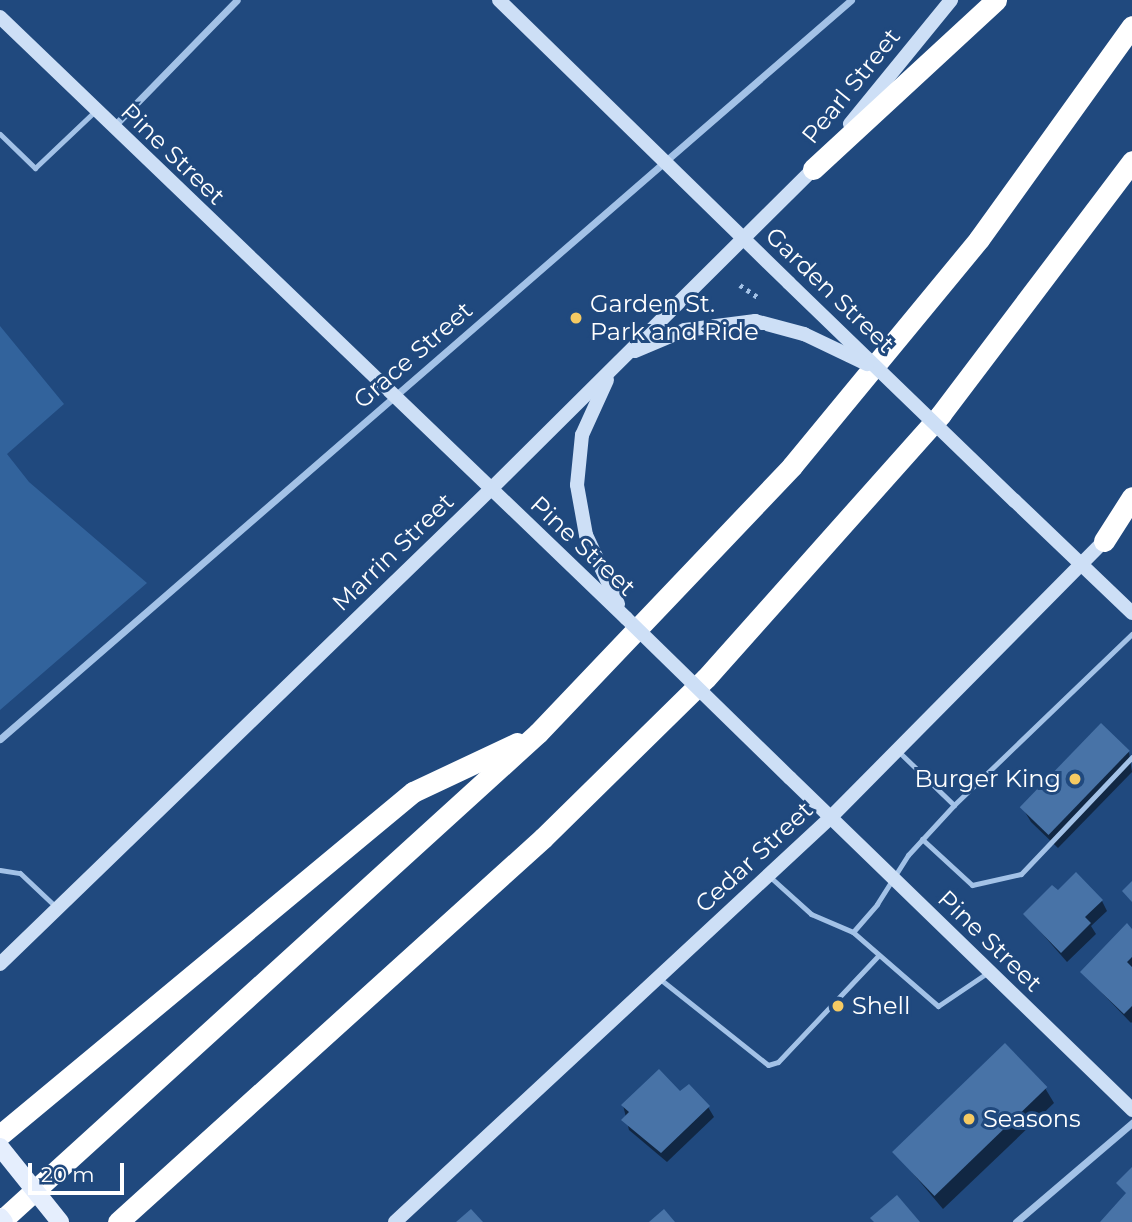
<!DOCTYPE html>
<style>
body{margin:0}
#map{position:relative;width:1132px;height:1222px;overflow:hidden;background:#20497e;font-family:Montserrat,sans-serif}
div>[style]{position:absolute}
.green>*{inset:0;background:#32639c}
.shadow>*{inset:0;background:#0007}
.building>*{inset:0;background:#4873a7;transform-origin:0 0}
.path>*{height:4.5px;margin-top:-2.25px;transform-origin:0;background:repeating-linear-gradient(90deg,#a3c2e7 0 3.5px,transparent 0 8.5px)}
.lane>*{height:5px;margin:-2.5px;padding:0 2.5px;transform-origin:2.5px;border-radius:2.5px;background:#a3c2e7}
.street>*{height:7px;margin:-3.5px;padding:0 3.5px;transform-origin:3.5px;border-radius:3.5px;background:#a3c2e7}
.secondary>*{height:14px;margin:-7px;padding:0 7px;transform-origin:7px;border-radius:7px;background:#cddff6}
.highway>*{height:21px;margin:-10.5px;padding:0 10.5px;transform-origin:10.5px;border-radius:10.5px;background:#fff}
.secondary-bridge>*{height:14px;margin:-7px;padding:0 7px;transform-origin:7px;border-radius:7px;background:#cddff6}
.primary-bridge>*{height:18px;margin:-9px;padding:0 9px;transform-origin:9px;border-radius:9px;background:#e5eefd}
.dots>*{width:19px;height:19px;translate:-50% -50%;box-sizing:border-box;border:4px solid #20497e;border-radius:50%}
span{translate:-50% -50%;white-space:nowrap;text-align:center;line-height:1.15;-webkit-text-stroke:6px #20497e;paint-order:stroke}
.street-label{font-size:24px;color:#fff}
.poi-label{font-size:24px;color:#fff}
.left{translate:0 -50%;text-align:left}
.right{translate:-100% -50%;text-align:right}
.scale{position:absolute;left:28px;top:1163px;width:96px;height:32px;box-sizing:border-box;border:4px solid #fff;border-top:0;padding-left:9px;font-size:21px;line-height:24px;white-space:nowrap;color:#fff;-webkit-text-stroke:5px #20497e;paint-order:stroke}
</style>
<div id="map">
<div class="green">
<div style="clip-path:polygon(0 326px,64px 404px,7px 454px,29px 482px,147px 583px,0 710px)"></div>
</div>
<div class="shadow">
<div style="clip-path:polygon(1129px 752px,1132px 772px,1058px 848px,1031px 822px,1022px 807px)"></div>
<div style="clip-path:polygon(1058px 893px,1102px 901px,1107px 911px,1091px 926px,1096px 934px,1067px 962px,1025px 914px)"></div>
<div style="clip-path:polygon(1132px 931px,1132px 1022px,1131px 1023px,1082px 972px)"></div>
<div style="clip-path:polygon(1045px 1088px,1054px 1103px,943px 1209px,894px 1151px)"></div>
<div style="clip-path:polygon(680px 1094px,708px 1107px,714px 1117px,667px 1162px,629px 1130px,623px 1105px)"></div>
</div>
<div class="building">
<div style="left:1101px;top:723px;width:40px;height:117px;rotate:44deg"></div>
<div style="clip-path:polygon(1076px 872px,1103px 900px,1085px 917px,1091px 923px,1061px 953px,1023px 914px,1052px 885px,1058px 890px)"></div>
<div style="clip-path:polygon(1132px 881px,1132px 902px,1122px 891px)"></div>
<div style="clip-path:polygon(1127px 923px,1132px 929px,1132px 957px,1127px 962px,1132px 967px,1132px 1006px,1124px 1014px,1080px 972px)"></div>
<div style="left:1005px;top:1043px;width:61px;height:157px;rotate:46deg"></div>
<div style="clip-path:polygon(659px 1069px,680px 1091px,689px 1084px,710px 1106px,661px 1153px,621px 1120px,629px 1112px,621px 1105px)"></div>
<div style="clip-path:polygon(1132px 1167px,1132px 1222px,1100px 1222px,1126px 1193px,1116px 1183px)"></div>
<div style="clip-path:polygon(897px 1195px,920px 1222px,874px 1222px,870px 1218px)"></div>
<div style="clip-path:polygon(471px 1209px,483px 1222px,456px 1222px)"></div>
<div style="clip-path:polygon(664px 1209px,675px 1222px,649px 1222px)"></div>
</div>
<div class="path">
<div style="left:740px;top:285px;width:23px;rotate:34deg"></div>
</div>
<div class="lane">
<div style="left:0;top:134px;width:49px;rotate:44.2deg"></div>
<div style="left:35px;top:168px;width:83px;rotate:-43.5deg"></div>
<div style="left:898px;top:751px;width:78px;rotate:44deg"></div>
<div style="left:922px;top:839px;width:68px;rotate:42.6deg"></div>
<div style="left:972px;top:885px;width:50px;rotate:-12.7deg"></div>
<div style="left:1021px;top:874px;width:161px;rotate:-46.5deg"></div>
<div style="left:0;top:870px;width:20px;rotate:9deg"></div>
<div style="left:20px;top:873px;width:51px;rotate:43.4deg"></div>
<div style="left:769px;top:876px;width:57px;rotate:42.1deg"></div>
<div style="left:811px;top:914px;width:46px;rotate:23.2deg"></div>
<div style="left:987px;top:973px;width:59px;rotate:146deg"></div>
<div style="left:938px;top:1006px;width:113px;rotate:-139deg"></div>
<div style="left:853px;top:932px;width:37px;rotate:-49deg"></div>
<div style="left:877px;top:904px;width:58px;rotate:-57.7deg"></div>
<div style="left:908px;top:855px;width:68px;rotate:-47.4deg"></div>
<div style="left:954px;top:805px;width:247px;rotate:-43.9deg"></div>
<div style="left:660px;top:979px;width:138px;rotate:38.5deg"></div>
<div style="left:768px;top:1065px;width:10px;rotate:-17deg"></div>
<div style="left:778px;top:1062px;width:146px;rotate:-46.7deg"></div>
</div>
<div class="street">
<div style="left:113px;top:127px;width:177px;rotate:-45.7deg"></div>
<div style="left:0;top:739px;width:1127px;rotate:-40.97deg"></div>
<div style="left:1016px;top:1222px;width:153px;rotate:-40.5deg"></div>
</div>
<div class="secondary">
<div style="left:499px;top:0;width:405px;rotate:44.3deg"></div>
<div style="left:0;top:17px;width:868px;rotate:43.83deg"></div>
<div style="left:850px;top:124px;width:160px;rotate:-50.8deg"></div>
<div style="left:635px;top:351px;width:54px;rotate:-22.8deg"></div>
<div style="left:685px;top:330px;width:71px;rotate:-7.3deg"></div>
<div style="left:607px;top:380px;width:60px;rotate:114.4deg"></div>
<div style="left:582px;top:435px;width:50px;rotate:95.7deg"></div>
<div style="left:577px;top:485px;width:51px;rotate:79.8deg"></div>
<div style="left:586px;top:535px;width:76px;rotate:65.1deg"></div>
<div style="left:1015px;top:501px;width:162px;rotate:43.7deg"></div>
<div style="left:790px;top:778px;width:477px;rotate:44.1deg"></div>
<div style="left:0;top:964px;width:682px;rotate:-44.05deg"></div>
<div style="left:490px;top:490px;width:462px;rotate:-44.8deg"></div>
<div style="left:395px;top:1222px;width:595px;rotate:-42.89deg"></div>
<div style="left:831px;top:817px;width:394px;rotate:-45.3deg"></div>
</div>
<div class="highway">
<div style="left:813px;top:169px;width:249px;rotate:-42.7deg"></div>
<div style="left:1104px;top:541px;width:52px;rotate:-57.5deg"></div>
<div style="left:0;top:1135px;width:537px;rotate:-39.71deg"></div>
<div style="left:413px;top:792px;width:115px;rotate:-25.2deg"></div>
<div style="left:0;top:1222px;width:727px;rotate:-42.27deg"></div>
<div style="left:538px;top:733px;width:369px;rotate:-46.4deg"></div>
<div style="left:792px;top:466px;width:294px;rotate:-50.5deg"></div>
<div style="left:979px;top:239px;width:262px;rotate:-54.3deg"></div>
<div style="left:118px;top:1222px;width:573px;rotate:-42.1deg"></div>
<div style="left:543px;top:838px;width:228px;rotate:-44.5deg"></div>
<div style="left:706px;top:678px;width:353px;rotate:-48.3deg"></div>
<div style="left:941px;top:414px;width:317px;rotate:-52.9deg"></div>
</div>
<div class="secondary-bridge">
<div style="left:789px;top:283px;width:314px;rotate:44deg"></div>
<div style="left:755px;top:321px;width:51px;rotate:14.9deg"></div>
<div style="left:804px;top:334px;width:70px;rotate:25.5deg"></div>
<div style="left:626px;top:618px;width:229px;rotate:44.3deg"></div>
</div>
<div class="primary-bridge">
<div style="left:0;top:1147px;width:96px;rotate:51.3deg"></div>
<div style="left:0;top:1217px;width:6px;rotate:51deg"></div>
</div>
<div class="dots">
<div style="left:576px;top:318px;background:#f5ca63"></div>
<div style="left:1075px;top:779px;background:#f5ca63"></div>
<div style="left:838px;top:1006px;background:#f5ca63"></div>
<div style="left:969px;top:1119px;background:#f5ca63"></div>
</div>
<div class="street-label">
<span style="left:851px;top:86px;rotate:-51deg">Pearl Street</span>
<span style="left:173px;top:154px;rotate:44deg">Pine Street</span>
<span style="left:830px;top:290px;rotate:44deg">Garden Street</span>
<span style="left:413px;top:355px;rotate:-41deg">Grace Street</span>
<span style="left:583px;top:546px;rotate:43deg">Pine Street</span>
<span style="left:393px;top:552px;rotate:-44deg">Marrin Street</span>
<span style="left:754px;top:857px;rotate:-43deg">Cedar Street</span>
<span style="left:990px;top:941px;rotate:44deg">Pine Street</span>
</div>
<div class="poi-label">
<span class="left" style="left:590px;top:318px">Garden St.<br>Park and Ride</span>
<span class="right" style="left:1061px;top:779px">Burger King</span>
<span class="left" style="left:852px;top:1006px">Shell</span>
<span class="left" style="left:983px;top:1119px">Seasons</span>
</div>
<div class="scale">20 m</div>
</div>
